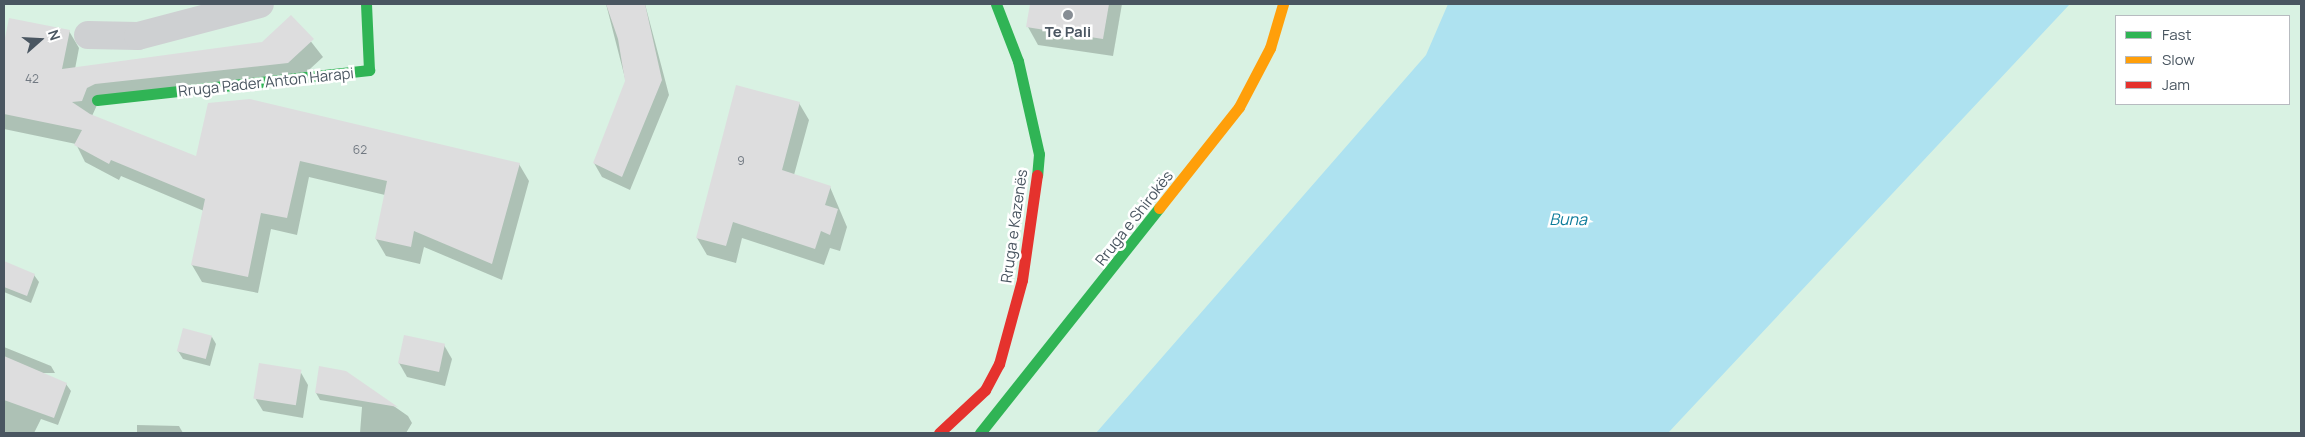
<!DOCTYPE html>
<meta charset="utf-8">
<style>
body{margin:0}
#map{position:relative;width:2305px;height:437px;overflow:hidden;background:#f4f4f4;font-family:Manrope,sans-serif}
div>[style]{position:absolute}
.green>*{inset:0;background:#d9f2e3}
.water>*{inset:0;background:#aee2f0}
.shadow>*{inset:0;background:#0003}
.building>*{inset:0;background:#ddddde;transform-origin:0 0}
.street>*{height:28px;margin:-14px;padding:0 14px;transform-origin:14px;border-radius:14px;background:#ced0d2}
.fast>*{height:11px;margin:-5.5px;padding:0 5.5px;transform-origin:5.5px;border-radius:5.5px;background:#30b455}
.slow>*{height:11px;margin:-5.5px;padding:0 5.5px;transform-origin:5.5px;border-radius:5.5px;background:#ff9f0a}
.jam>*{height:11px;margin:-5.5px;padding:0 5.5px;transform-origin:5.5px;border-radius:5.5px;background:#e5322d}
.dots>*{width:14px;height:14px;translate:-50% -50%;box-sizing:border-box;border:2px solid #fff;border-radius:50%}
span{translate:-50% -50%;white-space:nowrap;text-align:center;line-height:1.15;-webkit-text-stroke:5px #fff;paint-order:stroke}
.number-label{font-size:12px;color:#707881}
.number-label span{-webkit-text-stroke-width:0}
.poi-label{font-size:15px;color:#4a5661;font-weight:700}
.street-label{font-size:15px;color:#4a5661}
.water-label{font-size:16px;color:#0c7c9b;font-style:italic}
.frame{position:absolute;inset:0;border:5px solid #4a5661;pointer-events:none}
.legend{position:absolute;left:2115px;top:15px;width:175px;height:90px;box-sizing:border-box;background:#fff;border:1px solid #b7bbc0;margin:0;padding:6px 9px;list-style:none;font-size:15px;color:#4a5661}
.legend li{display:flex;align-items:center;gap:10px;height:25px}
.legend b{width:25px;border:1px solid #b7bbc0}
.north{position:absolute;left:15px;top:15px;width:50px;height:50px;-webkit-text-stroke:4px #fff;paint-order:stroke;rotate:71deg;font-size:14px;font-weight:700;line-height:20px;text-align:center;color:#4a5661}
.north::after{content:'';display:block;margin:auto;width:18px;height:22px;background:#4a5661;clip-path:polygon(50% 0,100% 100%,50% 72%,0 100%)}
</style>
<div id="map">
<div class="green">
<div style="clip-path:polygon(evenodd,4px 4px,2301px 4px,2301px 433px,4px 433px,4px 4px,2116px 16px,2289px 16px,2289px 104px,2116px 104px,2116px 16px)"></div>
</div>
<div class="water">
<div style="clip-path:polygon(1448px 4px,2070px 4px,1668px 433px,1096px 433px,1426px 55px)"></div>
</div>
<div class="shadow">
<div style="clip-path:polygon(606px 4px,645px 4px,669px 95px,630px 190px,602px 177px,594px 163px,626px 82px)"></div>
<div style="clip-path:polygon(1031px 4px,1122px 4px,1113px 56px,1038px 45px,1028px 27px)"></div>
<div style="clip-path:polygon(291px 16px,323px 57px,298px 80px,97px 105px,92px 116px,197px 158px,519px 164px,529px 181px,502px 280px,424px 247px,420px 264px,386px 256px,376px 239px,385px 195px,309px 177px,297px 235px,271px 229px,258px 293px,202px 282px,192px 265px,204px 211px,121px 176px,119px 180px,85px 162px,76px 144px,4px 129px,4px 49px,10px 19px,69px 31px,79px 48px,75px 69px,263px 43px)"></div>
<div style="clip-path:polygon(799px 103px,809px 120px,794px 175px,830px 187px,847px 227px,840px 251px,830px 248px,824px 265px,742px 238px,736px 263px,707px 255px,697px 238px)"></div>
<div style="clip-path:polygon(4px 263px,34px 275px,39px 282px,31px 303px,4px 292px)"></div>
<div style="clip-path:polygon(212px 337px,216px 344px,210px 366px,183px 359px,178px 351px)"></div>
<div style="clip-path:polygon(444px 345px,452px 359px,445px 386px,407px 377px,399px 363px)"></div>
<div style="clip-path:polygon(4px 347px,51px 366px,55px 373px,41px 373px,66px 384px,71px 391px,58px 425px,41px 419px,34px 433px,4px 433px)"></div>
<div style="clip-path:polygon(300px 371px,308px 385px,303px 418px,263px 411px,255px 398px)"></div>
<div style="clip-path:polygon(345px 372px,408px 416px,412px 423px,406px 433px,360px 433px,362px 407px,320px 400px,316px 393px)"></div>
<div style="clip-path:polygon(137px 425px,179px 426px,183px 433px,137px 433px)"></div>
</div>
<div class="building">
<div style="clip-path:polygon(606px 4px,645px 4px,662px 80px,622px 177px,593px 163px,625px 81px,618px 39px)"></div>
<div style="clip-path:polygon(1030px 4px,1109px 4px,1103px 39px,1026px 27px)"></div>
<div style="clip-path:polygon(291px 15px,314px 39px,288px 63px,95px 84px,87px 88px,82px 101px,72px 102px,90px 114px,196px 156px,208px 103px,250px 99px,520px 163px,492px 264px,414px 231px,411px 247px,375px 239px,387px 181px,300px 161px,287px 218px,261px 213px,248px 277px,191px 265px,205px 199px,111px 160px,109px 164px,74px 145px,82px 130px,4px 114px,4px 43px,9px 18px,70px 30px,62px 69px,262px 42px)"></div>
<div style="clip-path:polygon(736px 85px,800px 102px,782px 170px,831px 186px,825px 205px,838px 209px,830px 235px,821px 231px,815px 249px,733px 222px,726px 246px,696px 238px)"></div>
<div style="clip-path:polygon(4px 261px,35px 274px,27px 296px,4px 287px)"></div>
<div style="left:183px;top:328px;width:30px;height:24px;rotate:15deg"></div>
<div style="left:404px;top:335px;width:42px;height:29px;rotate:12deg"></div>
<div style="clip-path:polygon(4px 356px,67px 383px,54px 418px,4px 400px)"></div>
<div style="left:259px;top:363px;width:43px;height:36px;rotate:9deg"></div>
<div style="clip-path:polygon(319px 366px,346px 371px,398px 407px,315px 393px)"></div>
</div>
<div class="street">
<div style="left:88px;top:35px;width:50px;rotate:1.1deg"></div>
<div style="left:138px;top:36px;width:126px;rotate:-14.7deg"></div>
</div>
<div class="fast">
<div style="left:996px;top:4px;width:61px;rotate:68.9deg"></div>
<div style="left:1018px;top:61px;width:95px;rotate:77.3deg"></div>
<div style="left:1039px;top:154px;width:21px;rotate:95deg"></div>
<div style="left:97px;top:100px;width:274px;rotate:-6.3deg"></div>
<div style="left:369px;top:70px;width:66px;rotate:-92.6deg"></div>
<div style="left:980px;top:433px;width:288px;rotate:-51.5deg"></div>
</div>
<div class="slow">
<div style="left:1159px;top:208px;width:129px;rotate:-51.6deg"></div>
<div style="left:1239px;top:107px;width:67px;rotate:-62.3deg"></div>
<div style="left:1270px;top:48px;width:46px;rotate:-73.5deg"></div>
</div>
<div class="jam">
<div style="left:939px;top:433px;width:63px;rotate:-43.1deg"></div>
<div style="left:985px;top:390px;width:30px;rotate:-62deg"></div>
<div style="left:999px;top:364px;width:87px;rotate:-74.7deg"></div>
<div style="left:1022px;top:280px;width:106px;rotate:-81.9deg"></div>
</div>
<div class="dots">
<div style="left:1068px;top:15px;background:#868d94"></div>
</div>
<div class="number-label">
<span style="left:32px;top:79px">42</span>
<span style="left:360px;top:150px">62</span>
<span style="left:741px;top:161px">9</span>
</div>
<div class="poi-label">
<span style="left:1068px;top:32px">Te Pali</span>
</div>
<div class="street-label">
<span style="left:266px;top:82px;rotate:-6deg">Rruga Pader Anton Harapi</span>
<span style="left:1134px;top:218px;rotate:-52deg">Rruga e Shirokës</span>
<span style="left:1014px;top:226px;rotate:-82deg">Rruga e Kazenës</span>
</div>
<div class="water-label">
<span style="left:1568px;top:219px">Buna</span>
</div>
<div class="frame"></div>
<ul class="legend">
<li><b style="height:6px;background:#30b455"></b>Fast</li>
<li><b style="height:6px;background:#ff9f0a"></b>Slow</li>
<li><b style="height:6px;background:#e5322d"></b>Jam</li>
</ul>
<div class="north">N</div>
</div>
